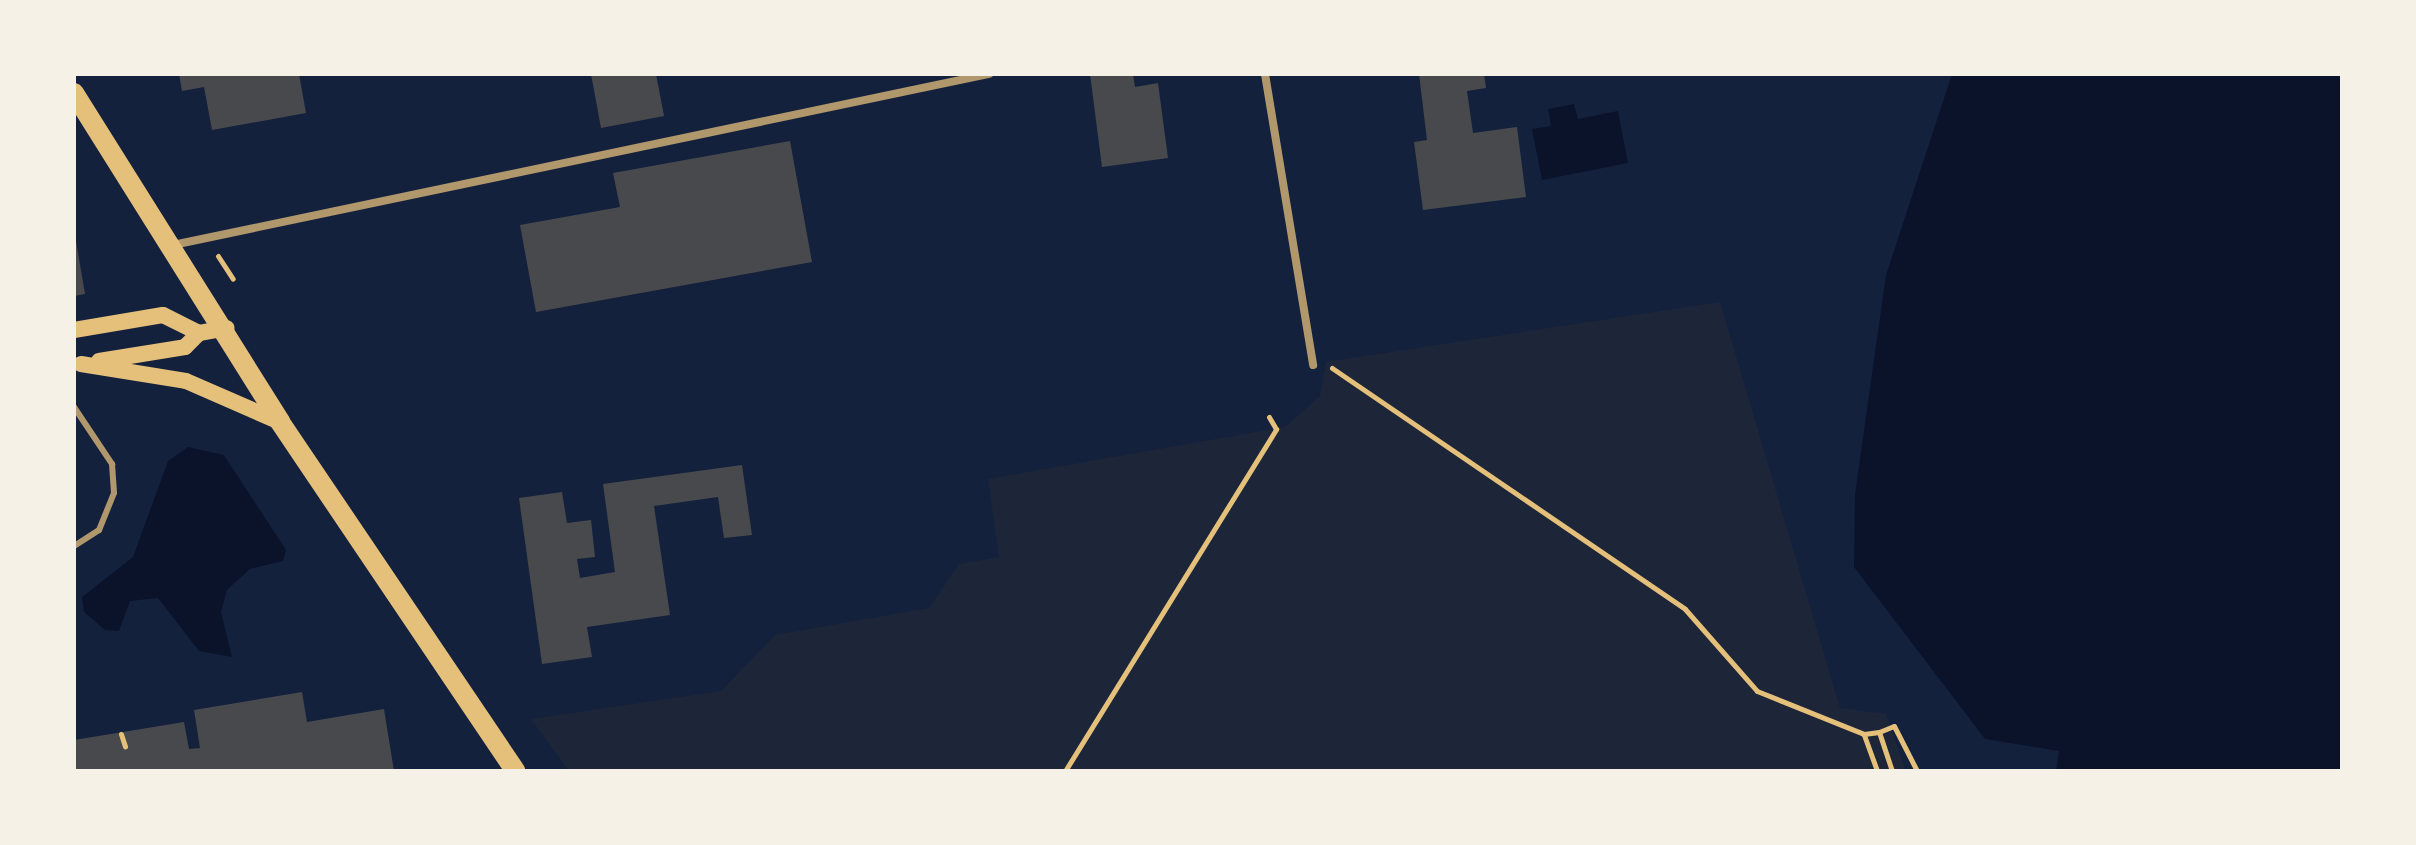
<!DOCTYPE html>
<style>
body{margin:0}
#map{position:relative;width:2416px;height:845px;overflow:hidden;background:#14213d;font-family:"Varela Round",sans-serif}
div>[style]{position:absolute}
.green>*{inset:0;background:#1d2539}
.water>*{inset:0;background:#0b132b}
.building>*{inset:0;background:#48494c}
.path>*{height:5px;margin:-2.5px;padding:0 2.5px;transform-origin:2.5px;border-radius:2.5px;background:#e5c07b}
.service>*{height:6px;margin:-3px;padding:0 3px;transform-origin:3px;border-radius:3px;background:#b1986c}
.minor>*{height:8px;margin:-4px;padding:0 4px;transform-origin:4px;border-radius:4px;background:#b1986c}
.secondary>*{height:16px;margin:-8px;padding:0 8px;transform-origin:8px;border-radius:8px;background:#e5c07b}
.primary>*{height:20px;margin:-10px;padding:0 10px;transform-origin:10px;border-radius:10px;background:#e5c07b}
span{translate:-50% -50%;white-space:nowrap;text-align:center;line-height:1.15;-webkit-text-stroke:6px #f6f1e7;paint-order:stroke}
.frame{position:absolute;inset:0;border:76px solid #f6f1e7;pointer-events:none}
</style>
<div id="map">
<div class="green">
<div style="clip-path:polygon(1720px 302px,1840px 708px,1886px 714px,1906px 771px,569px 771px,531px 719px,721px 691px,775px 635px,929px 608px,959px 564px,999px 557px,988px 479px,1285px 427px,1320px 396px,1326px 362px)"></div>
</div>
<div class="water">
<div style="clip-path:polygon(1952px 74px,2342px 74px,2342px 771px,2056px 771px,2059px 751px,1985px 739px,1854px 567px,1855px 494px,1886px 275px)"></div>
<div style="clip-path:polygon(1574px 104px,1578px 119px,1618px 111px,1628px 163px,1542px 180px,1532px 129px,1551px 126px,1548px 109px)"></div>
<div style="clip-path:polygon(188px 447px,224px 455px,286px 550px,283px 561px,250px 569px,227px 590px,221px 612px,232px 657px,199px 651px,158px 598px,130px 601px,119px 631px,105px 630px,84px 612px,82px 597px,133px 557px,168px 461px)"></div>
</div>
<div class="building">
<div style="clip-path:polygon(179px 74px,299px 74px,306px 113px,212px 130px,204px 87px,182px 91px)"></div>
<div style="clip-path:polygon(591px 74px,656px 74px,664px 116px,601px 128px)"></div>
<div style="clip-path:polygon(1090px 74px,1133px 74px,1135px 87px,1158px 83px,1168px 158px,1102px 167px)"></div>
<div style="clip-path:polygon(1419px 74px,1484px 74px,1486px 88px,1467px 91px,1473px 133px,1517px 127px,1526px 197px,1423px 210px,1414px 142px,1427px 140px)"></div>
<div style="clip-path:polygon(790px 141px,812px 262px,536px 312px,520px 225px,620px 207px,613px 173px)"></div>
<div style="clip-path:polygon(74px 229px,85px 294px,74px 296px)"></div>
<div style="clip-path:polygon(742px 465px,752px 535px,724px 538px,718px 497px,654px 506px,670px 615px,587px 627px,592px 657px,542px 664px,519px 498px,562px 492px,567px 523px,591px 520px,595px 557px,577px 559px,580px 578px,615px 572px,603px 484px)"></div>
<div style="clip-path:polygon(302px 692px,307px 722px,384px 709px,394px 771px,74px 771px,74px 740px,184px 722px,189px 749px,200px 748px,194px 710px)"></div>
</div>
<div class="path">
<div style="left:218px;top:256px;width:27px;rotate:57deg"></div>
<div style="left:1332px;top:368px;width:427px;rotate:34.3deg"></div>
<div style="left:1685px;top:609px;width:109px;rotate:48.7deg"></div>
<div style="left:1757px;top:691px;width:115px;rotate:21.9deg"></div>
<div style="left:1864px;top:734px;width:15px;rotate:-8deg"></div>
<div style="left:121px;top:734px;width:13px;rotate:72deg"></div>
<div style="left:1864px;top:735px;width:38px;rotate:70deg"></div>
<div style="left:1065px;top:771px;width:402px;rotate:-58.3deg"></div>
<div style="left:1276px;top:429px;width:14px;rotate:-120deg"></div>
<div style="left:1892px;top:771px;width:41px;rotate:-108.4deg"></div>
<div style="left:1879px;top:732px;width:16px;rotate:-22deg"></div>
<div style="left:1894px;top:726px;width:51px;rotate:62.9deg"></div>
</div>
<div class="service">
<div style="left:74px;top:407px;width:69px;rotate:56.3deg"></div>
<div style="left:112px;top:464px;width:29px;rotate:86deg"></div>
<div style="left:114px;top:493px;width:40px;rotate:112deg"></div>
<div style="left:99px;top:530px;width:30px;rotate:147deg"></div>
</div>
<div class="minor">
<div style="left:1265px;top:74px;width:295px;rotate:80.6deg"></div>
<div style="left:173px;top:245px;width:834px;rotate:-11.84deg"></div>
</div>
<div class="secondary">
<div style="left:74px;top:330px;width:90px;rotate:-9.6deg"></div>
<div style="left:163px;top:315px;width:40px;rotate:26.6deg"></div>
<div style="left:99px;top:361px;width:87px;rotate:-9.2deg"></div>
<div style="left:185px;top:347px;width:20px;rotate:-45deg"></div>
<div style="left:199px;top:333px;width:28px;rotate:-10deg"></div>
<div style="left:81px;top:364px;width:106px;rotate:9.2deg"></div>
<div style="left:186px;top:381px;width:103px;rotate:23.6deg"></div>
</div>
<div class="primary">
<div style="left:74px;top:93px;width:388px;rotate:57.9deg"></div>
<div style="left:280px;top:422px;width:421px;rotate:56deg"></div>
</div>
<div class="frame"></div>
</div>
